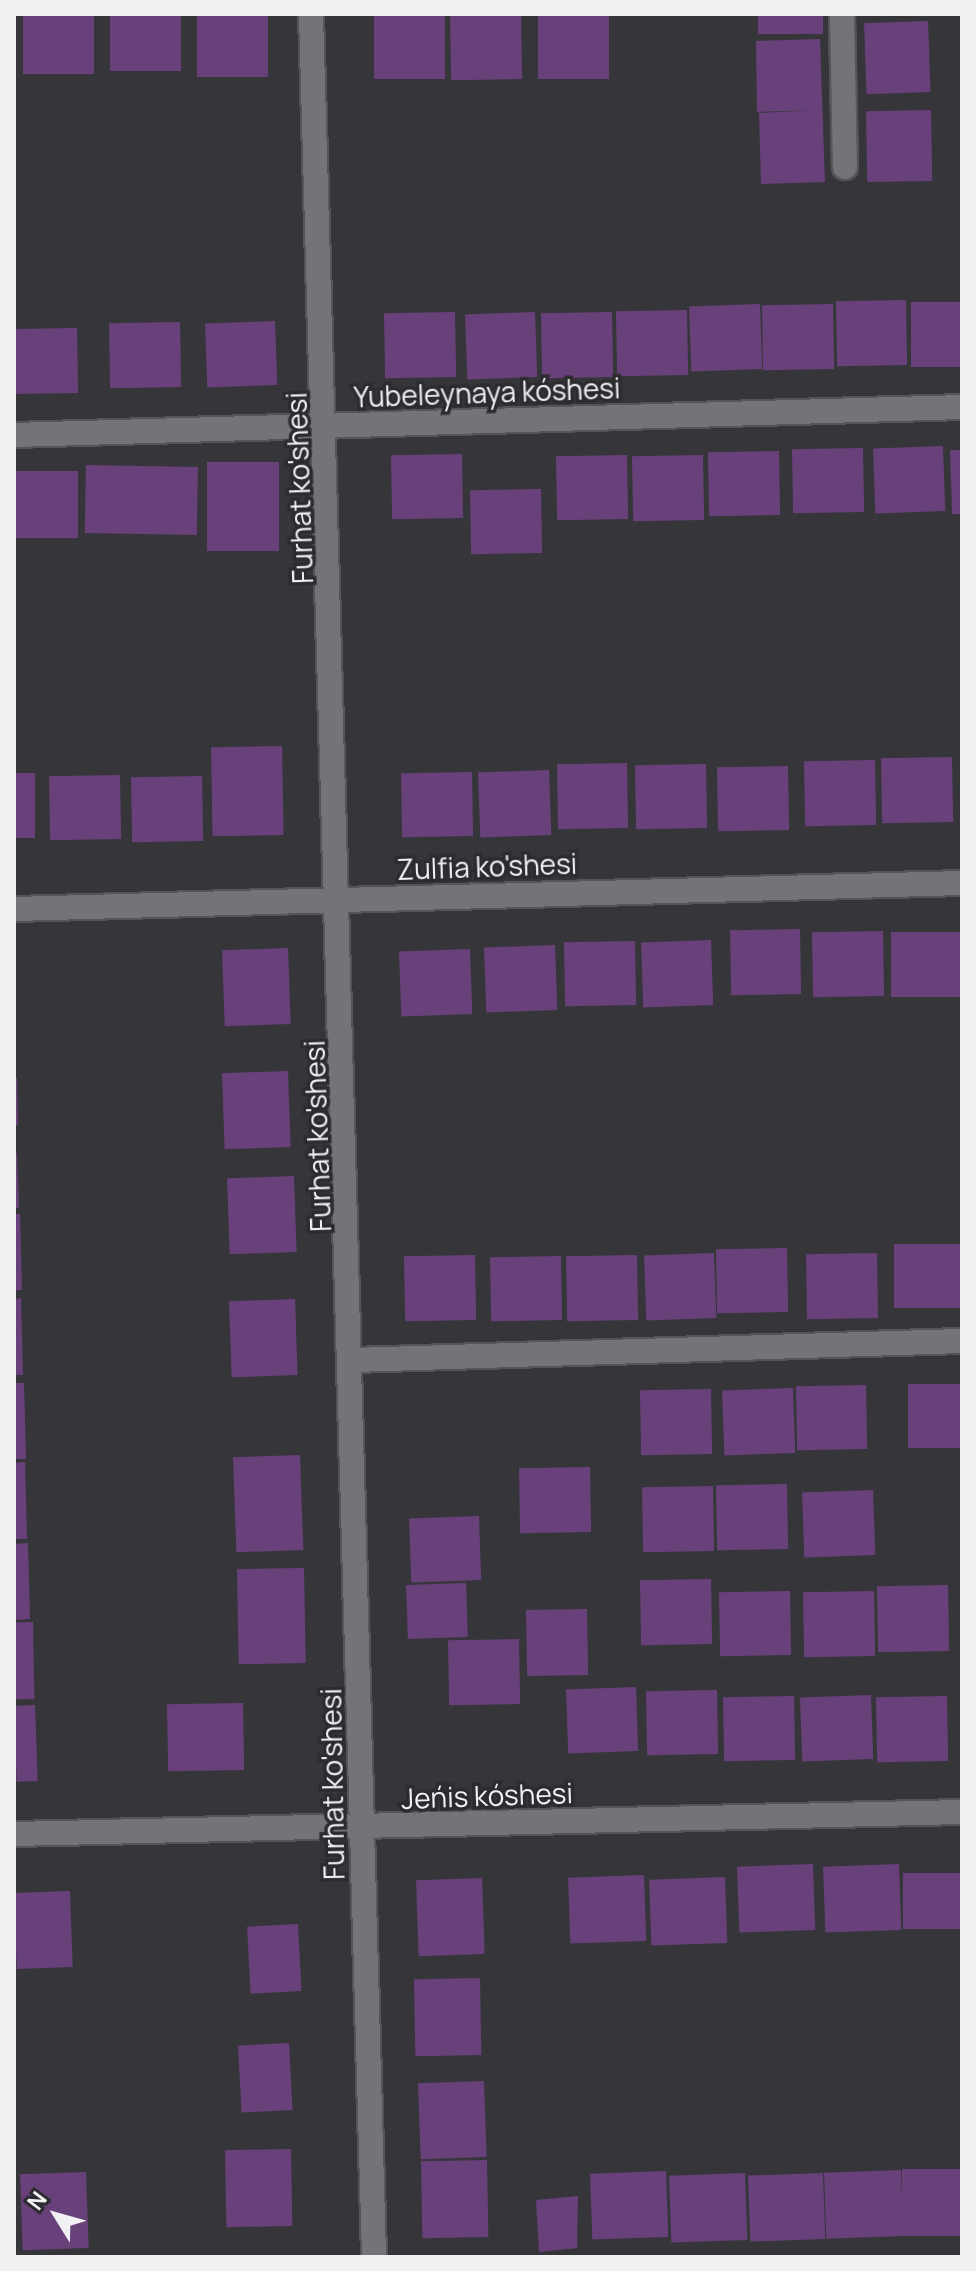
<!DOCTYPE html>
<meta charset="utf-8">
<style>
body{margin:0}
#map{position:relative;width:976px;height:2271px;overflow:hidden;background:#36363a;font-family:Manrope,sans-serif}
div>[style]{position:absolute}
.building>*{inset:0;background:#68417a;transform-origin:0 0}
.roads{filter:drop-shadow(2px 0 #555558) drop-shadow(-2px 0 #555558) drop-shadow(0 2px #555558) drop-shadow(0 -2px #555558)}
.street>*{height:24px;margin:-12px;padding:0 12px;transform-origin:12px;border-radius:12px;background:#747378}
span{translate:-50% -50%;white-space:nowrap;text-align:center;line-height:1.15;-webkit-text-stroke:7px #2c2c30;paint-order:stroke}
.street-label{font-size:28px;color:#f1f1f3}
.frame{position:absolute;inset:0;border:16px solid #f1f1f3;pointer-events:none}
.north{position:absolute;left:16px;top:2175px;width:80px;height:80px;-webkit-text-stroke:6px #2c2c30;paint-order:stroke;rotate:307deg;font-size:22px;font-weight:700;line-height:32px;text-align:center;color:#f1f1f3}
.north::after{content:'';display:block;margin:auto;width:28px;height:36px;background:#f1f1f3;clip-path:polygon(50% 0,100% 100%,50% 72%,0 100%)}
</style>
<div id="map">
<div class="building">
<div style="left:23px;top:14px;width:71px;height:60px"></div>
<div style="left:110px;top:14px;width:71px;height:57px"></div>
<div style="left:197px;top:14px;width:71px;height:63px"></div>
<div style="left:374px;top:14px;width:71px;height:65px"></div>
<div style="left:521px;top:14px;width:65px;height:71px;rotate:89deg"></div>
<div style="left:538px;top:14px;width:71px;height:65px"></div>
<div style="left:758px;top:14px;width:65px;height:20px"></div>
<div style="left:928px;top:21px;width:71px;height:64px;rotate:88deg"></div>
<div style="clip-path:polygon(820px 39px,825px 182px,761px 184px,759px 113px,818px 110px,757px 112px,756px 41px)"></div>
<div style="left:931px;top:110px;width:71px;height:65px;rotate:89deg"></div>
<div style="left:906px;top:300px;width:65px;height:70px;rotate:89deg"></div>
<div style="left:962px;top:302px;width:65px;height:51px;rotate:90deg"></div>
<div style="left:760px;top:304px;width:65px;height:71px;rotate:88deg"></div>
<div style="left:833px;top:304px;width:65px;height:71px;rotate:89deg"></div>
<div style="left:687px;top:310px;width:65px;height:71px;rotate:89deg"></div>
<div style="left:455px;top:312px;width:65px;height:71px;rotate:89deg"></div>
<div style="left:535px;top:312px;width:65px;height:70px;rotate:88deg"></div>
<div style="left:612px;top:312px;width:65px;height:71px;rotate:89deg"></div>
<div style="left:275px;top:321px;width:64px;height:70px;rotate:88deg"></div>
<div style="left:180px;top:322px;width:65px;height:71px;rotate:89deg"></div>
<div style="left:77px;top:328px;width:65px;height:63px;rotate:89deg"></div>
<div style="left:943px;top:446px;width:65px;height:70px;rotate:88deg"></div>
<div style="left:863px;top:448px;width:64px;height:71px;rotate:89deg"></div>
<div style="clip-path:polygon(950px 450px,962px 450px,962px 514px,952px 514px)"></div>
<div style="left:779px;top:451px;width:64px;height:71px;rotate:89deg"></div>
<div style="left:462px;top:454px;width:64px;height:71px;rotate:89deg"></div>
<div style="left:627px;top:455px;width:64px;height:71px;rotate:89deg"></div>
<div style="left:703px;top:455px;width:65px;height:71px;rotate:89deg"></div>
<div style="left:279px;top:462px;width:89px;height:72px;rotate:90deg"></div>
<div style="left:86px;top:465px;width:112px;height:68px;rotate:1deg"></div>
<div style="left:14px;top:471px;width:64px;height:67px"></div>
<div style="left:541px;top:489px;width:64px;height:71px;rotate:89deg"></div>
<div style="left:282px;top:746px;width:89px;height:71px;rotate:89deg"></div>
<div style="left:952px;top:757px;width:65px;height:71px;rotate:89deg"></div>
<div style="left:875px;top:760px;width:65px;height:71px;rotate:89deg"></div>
<div style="left:627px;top:763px;width:65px;height:70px;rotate:89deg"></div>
<div style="left:706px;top:764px;width:64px;height:71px;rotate:89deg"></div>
<div style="left:788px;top:766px;width:64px;height:71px;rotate:89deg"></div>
<div style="left:549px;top:770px;width:65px;height:71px;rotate:88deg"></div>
<div style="left:472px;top:772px;width:64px;height:71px;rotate:89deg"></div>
<div style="left:14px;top:773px;width:21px;height:65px"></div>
<div style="left:120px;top:775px;width:64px;height:71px;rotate:89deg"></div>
<div style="left:202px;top:776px;width:65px;height:71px;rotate:89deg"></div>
<div style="left:800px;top:929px;width:65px;height:70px;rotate:89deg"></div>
<div style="left:883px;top:931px;width:65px;height:71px;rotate:89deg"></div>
<div style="left:962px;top:932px;width:65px;height:71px;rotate:90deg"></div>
<div style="left:711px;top:940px;width:65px;height:70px;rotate:88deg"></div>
<div style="left:635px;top:941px;width:64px;height:71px;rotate:89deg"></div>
<div style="left:555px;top:945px;width:65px;height:71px;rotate:88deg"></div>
<div style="left:288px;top:948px;width:76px;height:66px;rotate:88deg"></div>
<div style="left:470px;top:949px;width:65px;height:71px;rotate:88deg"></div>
<div style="left:288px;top:1071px;width:76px;height:66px;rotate:88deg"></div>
<div style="clip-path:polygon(14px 1078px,17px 1078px,18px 1125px,14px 1125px)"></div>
<div style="clip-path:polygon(14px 1153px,17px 1153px,19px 1208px,14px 1208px)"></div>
<div style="left:294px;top:1176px;width:76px;height:67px;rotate:88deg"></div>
<div style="clip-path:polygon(14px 1214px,20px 1214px,22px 1290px,14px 1290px)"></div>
<div style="left:962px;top:1244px;width:64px;height:68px;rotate:90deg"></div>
<div style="left:787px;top:1248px;width:64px;height:71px;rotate:89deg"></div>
<div style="left:714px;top:1253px;width:65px;height:70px;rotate:88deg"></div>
<div style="left:877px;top:1253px;width:65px;height:71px;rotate:89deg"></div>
<div style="left:475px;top:1255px;width:65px;height:71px;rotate:89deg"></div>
<div style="left:637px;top:1255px;width:65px;height:71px;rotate:89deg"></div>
<div style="left:561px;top:1256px;width:64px;height:71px;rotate:89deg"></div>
<div style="clip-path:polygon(21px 1298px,23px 1375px,14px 1375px,14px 1299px)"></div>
<div style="left:295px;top:1299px;width:76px;height:66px;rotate:88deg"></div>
<div style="clip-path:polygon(14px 1383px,24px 1383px,26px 1459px,14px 1459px)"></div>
<div style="left:962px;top:1384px;width:64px;height:54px;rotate:90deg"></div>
<div style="left:866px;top:1385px;width:64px;height:70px;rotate:89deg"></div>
<div style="left:793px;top:1388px;width:65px;height:71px;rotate:88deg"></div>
<div style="left:711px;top:1389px;width:65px;height:71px;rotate:89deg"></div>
<div style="left:300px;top:1455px;width:95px;height:67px;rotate:88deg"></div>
<div style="clip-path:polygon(25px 1462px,27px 1539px,14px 1539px,14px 1463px)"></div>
<div style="left:590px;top:1467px;width:65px;height:71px;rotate:89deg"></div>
<div style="left:787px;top:1484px;width:65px;height:71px;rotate:89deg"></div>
<div style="left:713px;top:1486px;width:65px;height:71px;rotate:89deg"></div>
<div style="left:873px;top:1490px;width:65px;height:71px;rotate:88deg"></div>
<div style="left:479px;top:1516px;width:64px;height:70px;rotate:88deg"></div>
<div style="clip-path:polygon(28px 1543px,30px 1619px,14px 1620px,14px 1544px)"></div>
<div style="left:304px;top:1568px;width:95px;height:67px;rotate:89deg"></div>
<div style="left:711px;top:1579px;width:65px;height:71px;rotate:89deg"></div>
<div style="left:466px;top:1583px;width:54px;height:60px;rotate:88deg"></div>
<div style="left:948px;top:1585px;width:66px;height:71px;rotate:89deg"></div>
<div style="left:790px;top:1591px;width:64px;height:71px;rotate:89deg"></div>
<div style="left:874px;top:1591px;width:65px;height:71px;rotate:89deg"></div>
<div style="left:587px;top:1609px;width:66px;height:61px;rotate:89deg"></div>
<div style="left:33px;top:1622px;width:77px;height:19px;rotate:89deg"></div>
<div style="left:519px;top:1639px;width:65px;height:71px;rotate:89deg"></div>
<div style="left:636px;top:1687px;width:64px;height:70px;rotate:88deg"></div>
<div style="left:717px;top:1690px;width:64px;height:71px;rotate:89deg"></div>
<div style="left:871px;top:1695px;width:64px;height:71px;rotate:88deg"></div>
<div style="left:794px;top:1696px;width:64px;height:71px;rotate:89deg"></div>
<div style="left:947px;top:1696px;width:65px;height:71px;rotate:89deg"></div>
<div style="left:243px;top:1703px;width:67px;height:76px;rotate:89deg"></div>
<div style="left:35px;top:1705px;width:76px;height:21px;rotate:88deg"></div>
<div style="left:813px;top:1864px;width:66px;height:76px;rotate:88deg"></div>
<div style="left:899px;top:1864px;width:66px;height:76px;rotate:88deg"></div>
<div style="left:962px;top:1873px;width:56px;height:59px;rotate:90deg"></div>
<div style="left:644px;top:1875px;width:66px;height:76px;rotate:88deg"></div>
<div style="left:725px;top:1877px;width:66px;height:76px;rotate:88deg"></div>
<div style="left:482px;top:1878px;width:76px;height:66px;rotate:88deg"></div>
<div style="left:70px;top:1891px;width:76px;height:56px;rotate:88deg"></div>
<div style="left:298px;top:1924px;width:67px;height:51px;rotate:87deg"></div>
<div style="left:480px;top:1978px;width:77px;height:66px;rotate:89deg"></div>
<div style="left:289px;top:2043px;width:67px;height:51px;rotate:87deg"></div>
<div style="left:484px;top:2081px;width:76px;height:66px;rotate:88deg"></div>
<div style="left:291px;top:2149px;width:77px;height:66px;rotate:89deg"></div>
<div style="left:487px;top:2160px;width:77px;height:66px;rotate:89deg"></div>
<div style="left:962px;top:2169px;width:67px;height:60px;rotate:90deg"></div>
<div style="left:901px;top:2170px;width:66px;height:77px;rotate:88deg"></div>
<div style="left:666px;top:2171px;width:66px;height:76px;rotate:88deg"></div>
<div style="left:86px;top:2172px;width:76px;height:66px;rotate:88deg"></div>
<div style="left:745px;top:2173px;width:67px;height:76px;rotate:88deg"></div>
<div style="left:823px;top:2173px;width:66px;height:75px;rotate:88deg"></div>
<div style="clip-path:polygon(578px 2196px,577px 2248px,539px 2252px,536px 2200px)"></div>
</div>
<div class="roads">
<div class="street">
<div style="left:311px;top:14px;width:2244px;rotate:88.39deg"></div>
<div style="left:842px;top:14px;width:153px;rotate:88.9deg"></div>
<div style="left:14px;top:435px;width:948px;rotate:-1.69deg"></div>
<div style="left:14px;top:909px;width:948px;rotate:-1.57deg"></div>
<div style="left:353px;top:1360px;width:609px;rotate:-1.79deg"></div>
<div style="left:14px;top:1834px;width:948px;rotate:-1.33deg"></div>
</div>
</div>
<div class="street-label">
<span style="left:487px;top:392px;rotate:-2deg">Yubeleynaya kóshesi</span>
<span style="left:299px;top:488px;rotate:-92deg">Furhat ko'shesi</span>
<span style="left:487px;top:866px;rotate:-2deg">Zulfia ko'shesi</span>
<span style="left:317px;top:1136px;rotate:-92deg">Furhat ko'shesi</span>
<span style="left:332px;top:1784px;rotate:-91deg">Furhat ko'shesi</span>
<span style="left:487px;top:1795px;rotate:-2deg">Jeńis kóshesi</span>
</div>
<div class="frame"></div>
<div class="north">N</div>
</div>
